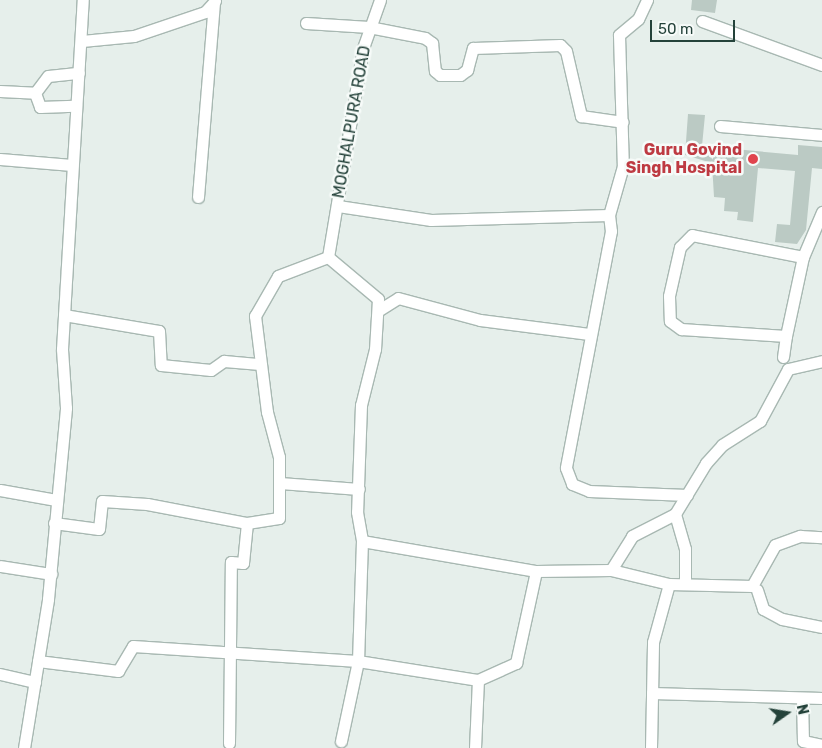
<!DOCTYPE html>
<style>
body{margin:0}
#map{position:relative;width:822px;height:748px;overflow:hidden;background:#e6efeb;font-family:Rubik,sans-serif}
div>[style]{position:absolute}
.building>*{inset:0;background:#bbcac4}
.roads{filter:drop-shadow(1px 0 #a8b8b2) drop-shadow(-1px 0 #a8b8b2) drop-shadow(0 1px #a8b8b2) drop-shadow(0 -1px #a8b8b2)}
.minor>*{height:11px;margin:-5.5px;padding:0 5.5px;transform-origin:5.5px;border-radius:5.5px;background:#fff}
.dots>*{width:14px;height:14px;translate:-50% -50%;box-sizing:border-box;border:2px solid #f7fbf9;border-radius:50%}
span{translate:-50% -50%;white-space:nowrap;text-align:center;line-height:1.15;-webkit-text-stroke:5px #f7fbf9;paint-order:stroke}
.street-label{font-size:16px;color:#24423a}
.health-label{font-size:16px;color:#be3a42;font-weight:700}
.right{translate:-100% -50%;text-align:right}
.north{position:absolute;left:762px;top:688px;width:50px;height:50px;-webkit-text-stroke:4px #f7fbf9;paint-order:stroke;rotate:77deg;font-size:14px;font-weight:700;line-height:20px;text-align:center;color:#24423a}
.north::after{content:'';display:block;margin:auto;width:18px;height:22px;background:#24423a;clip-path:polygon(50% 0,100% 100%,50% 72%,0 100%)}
.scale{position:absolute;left:650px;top:20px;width:85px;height:22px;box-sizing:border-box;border:2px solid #24423a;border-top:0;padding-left:6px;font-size:15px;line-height:18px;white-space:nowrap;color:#24423a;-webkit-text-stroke:4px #f7fbf9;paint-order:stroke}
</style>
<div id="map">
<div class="building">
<div style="clip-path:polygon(692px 0,717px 0,715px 13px,691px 10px)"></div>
<div style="clip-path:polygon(688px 114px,705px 115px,702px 146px,798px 155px,798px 145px,822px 147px,822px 169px,812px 168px,806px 230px,797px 244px,775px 242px,777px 224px,790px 225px,795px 171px,758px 168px,753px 222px,737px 220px,738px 212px,724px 211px,725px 198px,714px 197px,712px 163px,685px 155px)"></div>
</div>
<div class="roads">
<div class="minor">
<div style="left:647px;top:0;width:21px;rotate:115deg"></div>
<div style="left:638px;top:19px;width:25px;rotate:140deg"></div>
<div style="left:619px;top:35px;width:131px;rotate:88.3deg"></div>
<div style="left:623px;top:166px;width:51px;rotate:105.9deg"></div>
<div style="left:609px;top:215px;width:16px;rotate:83deg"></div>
<div style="left:611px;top:231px;width:241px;rotate:100.8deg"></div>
<div style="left:566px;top:468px;width:17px;rotate:69deg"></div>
<div style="left:572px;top:484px;width:18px;rotate:22deg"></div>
<div style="left:589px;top:491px;width:98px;rotate:2.3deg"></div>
<div style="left:702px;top:21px;width:128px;rotate:20.1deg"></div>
<div style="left:306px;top:23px;width:63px;rotate:3.6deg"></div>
<div style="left:369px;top:27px;width:57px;rotate:11.1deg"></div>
<div style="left:425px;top:38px;width:9px;rotate:36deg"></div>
<div style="left:432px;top:43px;width:28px;rotate:84deg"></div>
<div style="left:435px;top:71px;width:6px;rotate:39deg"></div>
<div style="left:440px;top:75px;width:20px"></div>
<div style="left:460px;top:75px;width:9px;rotate:-36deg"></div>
<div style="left:467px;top:70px;width:23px;rotate:-75deg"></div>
<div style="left:473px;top:48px;width:87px;rotate:-2deg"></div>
<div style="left:560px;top:45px;width:8px;rotate:45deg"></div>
<div style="left:566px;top:51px;width:67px;rotate:77deg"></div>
<div style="left:581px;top:116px;width:42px;rotate:8.1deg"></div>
<div style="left:82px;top:41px;width:52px;rotate:-5.5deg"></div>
<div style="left:134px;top:36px;width:75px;rotate:-18.7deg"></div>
<div style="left:205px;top:12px;width:15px;rotate:-48deg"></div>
<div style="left:0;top:91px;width:35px;rotate:3deg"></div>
<div style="left:35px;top:93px;width:15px;rotate:70deg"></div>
<div style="left:40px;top:107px;width:34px;rotate:-2deg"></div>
<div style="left:35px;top:93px;width:21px;rotate:-53deg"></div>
<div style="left:48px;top:76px;width:31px;rotate:-6deg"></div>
<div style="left:720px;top:126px;width:102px;rotate:5deg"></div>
<div style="left:0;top:159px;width:72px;rotate:4.8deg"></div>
<div style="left:198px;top:197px;width:194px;rotate:-85.3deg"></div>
<div style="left:338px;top:206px;width:94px;rotate:8.6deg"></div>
<div style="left:431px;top:220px;width:178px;rotate:-1.6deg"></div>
<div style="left:328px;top:257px;width:65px;rotate:40deg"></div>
<div style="left:378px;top:299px;width:50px;rotate:93.4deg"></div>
<div style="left:375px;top:349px;width:58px;rotate:104deg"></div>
<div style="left:361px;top:405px;width:107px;rotate:92.1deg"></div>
<div style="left:357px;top:512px;width:29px;rotate:80deg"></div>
<div style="left:803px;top:257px;width:113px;rotate:-168.8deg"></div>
<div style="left:692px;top:235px;width:17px;rotate:135deg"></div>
<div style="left:680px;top:247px;width:50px;rotate:102.7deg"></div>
<div style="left:669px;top:296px;width:25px;rotate:88deg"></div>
<div style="left:670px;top:321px;width:14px;rotate:36deg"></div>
<div style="left:681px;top:329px;width:105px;rotate:3.8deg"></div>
<div style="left:786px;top:336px;width:81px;rotate:-77.9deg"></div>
<div style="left:803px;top:257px;width:49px;rotate:-67.1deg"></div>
<div style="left:379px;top:310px;width:22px;rotate:-32deg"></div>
<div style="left:398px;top:298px;width:85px;rotate:15deg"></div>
<div style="left:480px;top:320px;width:110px;rotate:7.3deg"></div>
<div style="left:64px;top:315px;width:96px;rotate:9.6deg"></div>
<div style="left:159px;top:331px;width:34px;rotate:87deg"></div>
<div style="left:161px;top:365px;width:50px;rotate:5.7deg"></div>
<div style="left:211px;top:370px;width:16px;rotate:-35deg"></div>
<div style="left:224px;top:361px;width:36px;rotate:5deg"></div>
<div style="left:783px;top:357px;width:21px;rotate:-82deg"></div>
<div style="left:280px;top:483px;width:79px;rotate:4.3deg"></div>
<div style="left:0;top:490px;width:57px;rotate:10.1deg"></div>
<div style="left:675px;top:514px;width:36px;rotate:74deg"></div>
<div style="left:685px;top:549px;width:35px;rotate:90deg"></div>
<div style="left:54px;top:523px;width:45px;rotate:7.6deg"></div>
<div style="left:99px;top:529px;width:28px;rotate:-84deg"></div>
<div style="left:102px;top:501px;width:45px;rotate:3.8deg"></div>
<div style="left:147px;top:504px;width:102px;rotate:10.8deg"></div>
<div style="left:247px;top:523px;width:32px;rotate:-9deg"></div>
<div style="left:279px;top:518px;width:61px;rotate:-90deg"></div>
<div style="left:279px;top:457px;width:47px;rotate:-104.9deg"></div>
<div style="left:267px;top:412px;width:97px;rotate:-97.1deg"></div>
<div style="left:255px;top:316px;width:46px;rotate:-60.1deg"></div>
<div style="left:278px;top:276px;width:53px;rotate:-20.8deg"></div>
<div style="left:328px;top:257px;width:212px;rotate:-80.5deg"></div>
<div style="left:363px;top:48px;width:51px;rotate:-70.5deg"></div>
<div style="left:0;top:566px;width:52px;rotate:8.9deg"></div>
<div style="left:669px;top:584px;width:83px;rotate:1.4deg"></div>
<div style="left:752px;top:586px;width:47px;rotate:-60.7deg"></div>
<div style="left:775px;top:545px;width:27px;rotate:-20deg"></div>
<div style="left:800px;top:536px;width:22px;rotate:3deg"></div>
<div style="left:757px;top:590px;width:20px;rotate:72deg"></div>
<div style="left:763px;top:609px;width:21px;rotate:28deg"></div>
<div style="left:782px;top:619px;width:41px;rotate:11.3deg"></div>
<div style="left:38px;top:661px;width:81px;rotate:7.1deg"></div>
<div style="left:118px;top:671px;width:29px;rotate:-59deg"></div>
<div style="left:133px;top:646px;width:225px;rotate:3.8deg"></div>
<div style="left:358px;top:661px;width:82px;rotate:102deg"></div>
<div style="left:0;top:674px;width:36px;rotate:13deg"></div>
<div style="left:478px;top:680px;width:42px;rotate:-24.1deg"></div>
<div style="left:516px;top:663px;width:94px;rotate:-77.7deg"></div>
<div style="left:652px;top:693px;width:170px;rotate:1.7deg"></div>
<div style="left:802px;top:698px;width:43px;rotate:88.7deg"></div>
<div style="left:803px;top:741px;width:19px;rotate:12deg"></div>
<div style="left:229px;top:743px;width:181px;rotate:-89.4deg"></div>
<div style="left:231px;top:562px;width:12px;rotate:5deg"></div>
<div style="left:243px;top:563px;width:40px;rotate:-84.3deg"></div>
<div style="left:24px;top:748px;width:151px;rotate:-80.8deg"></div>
<div style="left:48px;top:599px;width:192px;rotate:-84.6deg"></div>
<div style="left:66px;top:408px;width:59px;rotate:-93.9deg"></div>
<div style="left:62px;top:349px;width:350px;rotate:-86.6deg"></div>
<div style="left:475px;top:748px;width:68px;rotate:-87.5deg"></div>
<div style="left:478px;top:680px;width:121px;rotate:-171deg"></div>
<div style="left:358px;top:661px;width:120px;rotate:-88.1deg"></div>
<div style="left:362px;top:541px;width:177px;rotate:9.8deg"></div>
<div style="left:536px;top:571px;width:75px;rotate:-0.8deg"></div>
<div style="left:651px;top:748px;width:106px;rotate:-88.9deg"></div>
<div style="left:653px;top:642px;width:60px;rotate:-74.6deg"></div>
<div style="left:669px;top:584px;width:60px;rotate:-166.4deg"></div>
<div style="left:611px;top:570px;width:40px;rotate:-58deg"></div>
<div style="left:632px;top:536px;width:48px;rotate:-27.1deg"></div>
<div style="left:675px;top:514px;width:60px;rotate:-58.7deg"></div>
<div style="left:706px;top:463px;width:24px;rotate:-48deg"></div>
<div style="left:722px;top:445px;width:45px;rotate:-32.3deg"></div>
<div style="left:760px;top:421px;width:59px;rotate:-61.7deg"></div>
<div style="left:788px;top:369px;width:35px;rotate:-13deg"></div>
</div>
</div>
<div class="dots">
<div style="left:753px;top:159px;background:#e0444e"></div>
</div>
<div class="street-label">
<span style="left:352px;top:122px;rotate:-80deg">MOGHALPURA ROAD</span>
</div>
<div class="health-label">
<span class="right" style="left:742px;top:159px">Guru Govind<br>Singh Hospital</span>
</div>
<div class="north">N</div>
<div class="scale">50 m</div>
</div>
